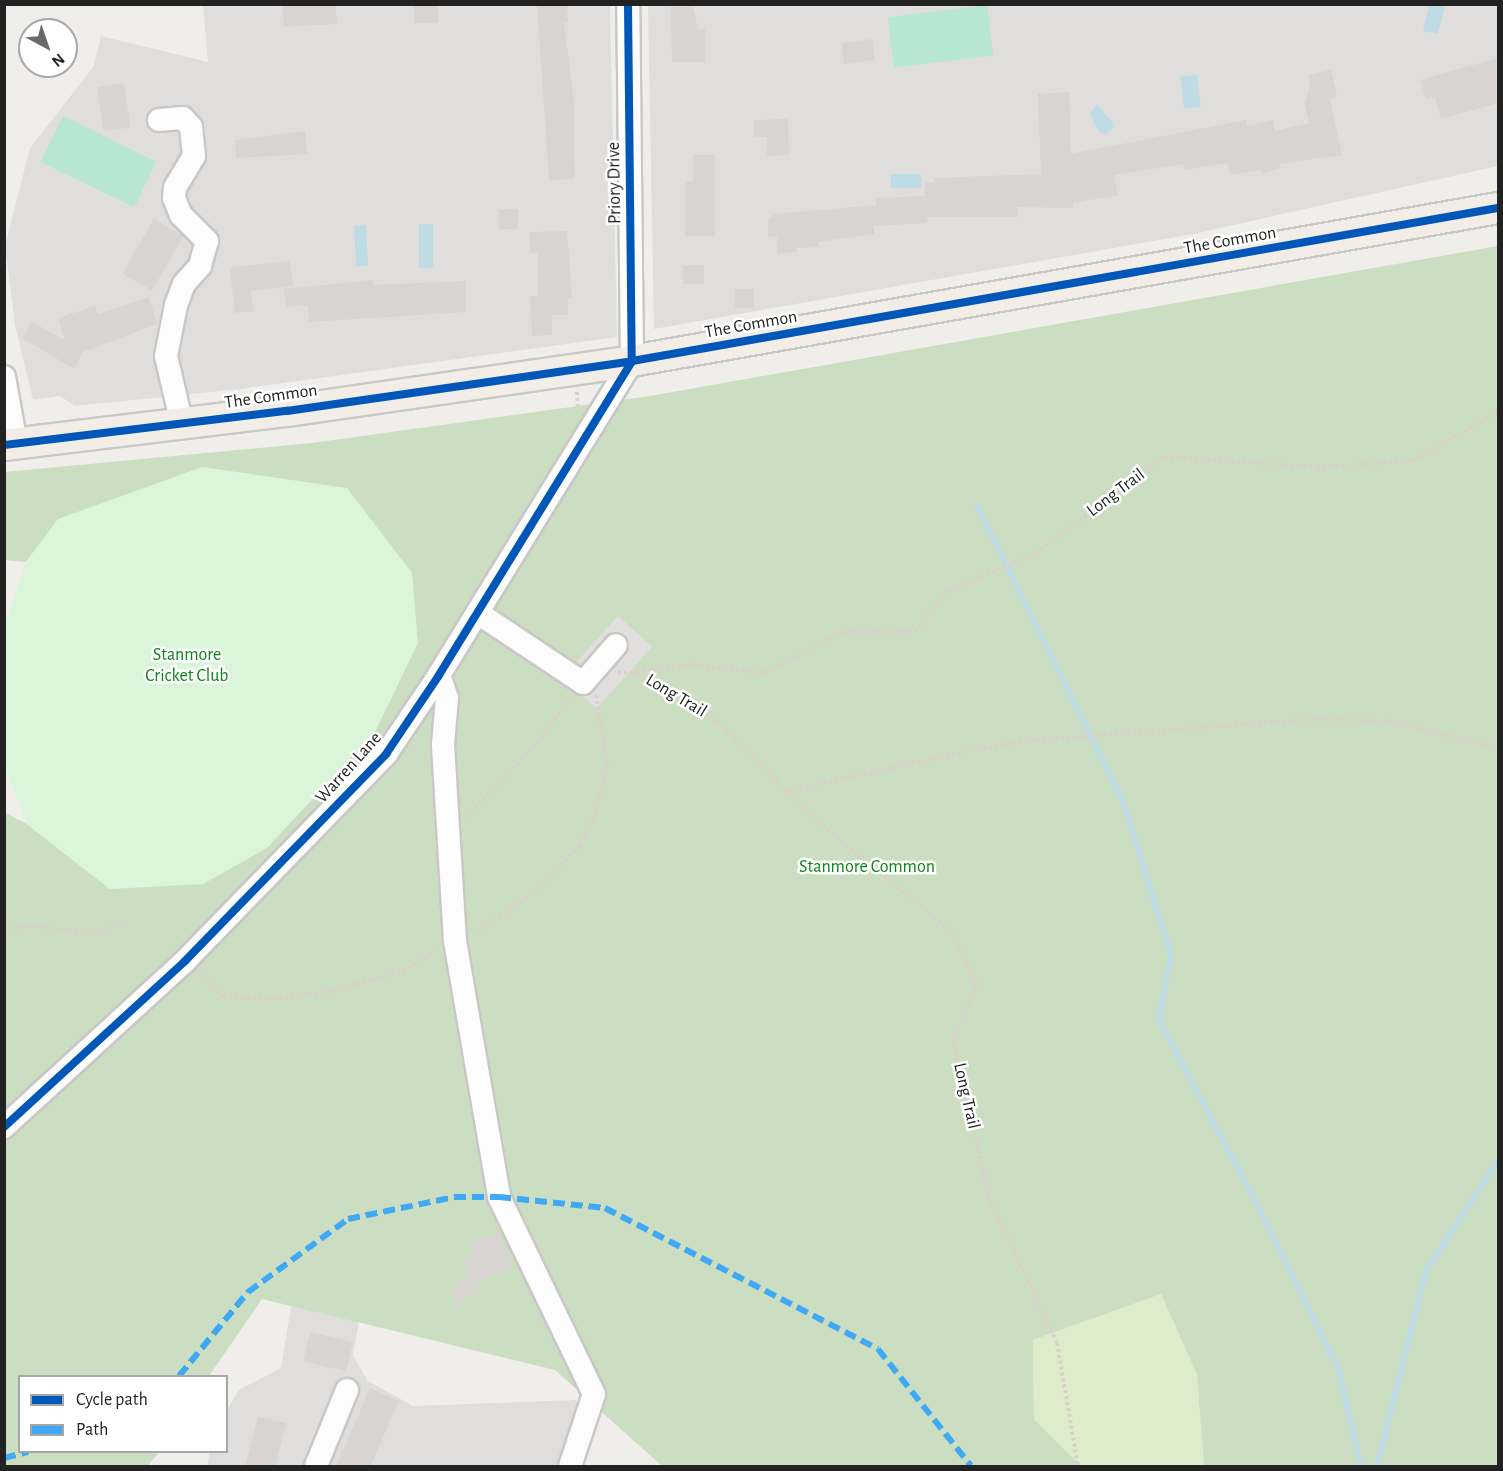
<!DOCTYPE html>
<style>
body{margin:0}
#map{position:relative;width:1503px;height:1471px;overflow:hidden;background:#f0eeeb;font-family:"Alegreya Sans",sans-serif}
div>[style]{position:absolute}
.residential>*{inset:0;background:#dfdedc}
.grass>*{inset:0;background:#ddeccb}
.forest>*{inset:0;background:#cbdec1}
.park>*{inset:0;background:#daf5da}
.pitch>*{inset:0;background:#b7e6d2;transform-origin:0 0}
.parking>*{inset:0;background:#e0dfde;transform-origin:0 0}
.water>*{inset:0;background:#bfdbe3;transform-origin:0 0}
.stream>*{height:6px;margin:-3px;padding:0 3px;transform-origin:3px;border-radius:3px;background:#bfdbe3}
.building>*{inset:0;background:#d7d4d2;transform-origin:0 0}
.path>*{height:4px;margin-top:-2px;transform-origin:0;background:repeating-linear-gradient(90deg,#dccecd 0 3px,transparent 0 6px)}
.roads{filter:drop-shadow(2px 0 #c9c8c7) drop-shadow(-2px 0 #c9c8c7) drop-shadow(0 2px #c9c8c7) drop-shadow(0 -2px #c9c8c7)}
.minor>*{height:22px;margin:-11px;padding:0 11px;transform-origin:11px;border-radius:11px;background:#fdfcfc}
.major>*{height:30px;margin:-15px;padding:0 15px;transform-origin:15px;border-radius:15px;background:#f3ede7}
.quiet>*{height:6px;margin-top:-3px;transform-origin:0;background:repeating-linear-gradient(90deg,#3fa9f5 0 12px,transparent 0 18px)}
.cycleway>*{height:8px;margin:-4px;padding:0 4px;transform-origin:4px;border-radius:4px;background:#0057b8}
span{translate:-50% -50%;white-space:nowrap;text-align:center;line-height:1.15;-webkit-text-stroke:5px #fff;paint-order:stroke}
.street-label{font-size:18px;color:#222}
.park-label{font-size:18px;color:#0c8416}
.frame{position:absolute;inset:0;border:6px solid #222;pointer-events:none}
.legend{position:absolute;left:18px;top:1375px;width:210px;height:78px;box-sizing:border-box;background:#fff;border:2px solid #a7a7a7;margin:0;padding:8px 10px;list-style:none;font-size:18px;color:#222}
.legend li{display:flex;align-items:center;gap:12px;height:30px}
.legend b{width:30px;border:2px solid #a7a7a7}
.north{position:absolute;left:18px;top:18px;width:60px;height:60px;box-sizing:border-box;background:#fff;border:2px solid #a7a7a7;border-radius:50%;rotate:140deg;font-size:16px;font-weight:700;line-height:24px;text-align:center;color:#222}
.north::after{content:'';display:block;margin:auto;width:21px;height:27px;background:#6a6968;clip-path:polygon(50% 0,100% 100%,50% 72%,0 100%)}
</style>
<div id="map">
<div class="residential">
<div style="clip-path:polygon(203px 5px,610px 5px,617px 337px,240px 389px,75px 406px,60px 396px,33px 400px,15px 325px,5px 246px,30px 148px,94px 66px,101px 36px,208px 62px)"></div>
<div style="clip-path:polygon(648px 5px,1498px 5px,1498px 166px,1193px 234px,654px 329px)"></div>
<div style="clip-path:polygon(292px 1301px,361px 1310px,353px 1355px,368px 1381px,413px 1406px,576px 1400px,582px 1423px,564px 1466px,207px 1466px,210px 1452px,226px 1452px,227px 1410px,239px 1390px,281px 1368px)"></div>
</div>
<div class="grass">
<div style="clip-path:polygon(1161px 1294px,1197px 1375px,1204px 1466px,1081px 1466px,1034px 1419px,1033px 1340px)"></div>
</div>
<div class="forest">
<div style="clip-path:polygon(1498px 246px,1498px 1466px,1204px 1466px,1197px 1375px,1161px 1294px,1033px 1340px,1034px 1419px,1081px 1466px,662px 1466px,555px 1370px,262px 1299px,209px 1376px,20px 1376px,20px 1452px,159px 1452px,148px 1466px,5px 1466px,4px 812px,27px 824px,110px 889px,59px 519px,26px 562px,5px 560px,5px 472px,312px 443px,650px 396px)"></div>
</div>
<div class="park">
<div style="clip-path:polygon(202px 467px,347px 488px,412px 573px,418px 643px,375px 732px,267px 848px,203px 884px,110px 889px,27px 824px,5px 765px,5px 625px,26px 562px,58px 519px)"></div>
</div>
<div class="pitch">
<div style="left:987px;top:5px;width:51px;height:100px;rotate:83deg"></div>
<div style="left:63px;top:116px;width:104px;height:51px;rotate:26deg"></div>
</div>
<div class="parking">
<div style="left:618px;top:616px;width:46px;height:83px;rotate:42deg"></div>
<div style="left:289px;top:1369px;width:44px;height:46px;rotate:12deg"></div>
<div style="left:301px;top:1424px;width:16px;height:43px;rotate:14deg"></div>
</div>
<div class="water">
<div style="clip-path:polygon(1429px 5px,1445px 5px,1438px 34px,1423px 31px)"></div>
<div style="left:1197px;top:75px;width:32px;height:17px;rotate:83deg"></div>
<div style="clip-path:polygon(1097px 104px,1112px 122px,1113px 128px,1106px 134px,1099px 132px,1090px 114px)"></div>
<div style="left:921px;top:174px;width:14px;height:30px;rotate:90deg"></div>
<div style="left:419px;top:224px;width:14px;height:44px"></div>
<div style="left:366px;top:225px;width:41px;height:12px;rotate:87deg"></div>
</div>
<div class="stream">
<div style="left:977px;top:506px;width:330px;rotate:63.7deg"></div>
<div style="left:1123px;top:802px;width:159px;rotate:72.5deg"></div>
<div style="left:1171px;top:954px;width:67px;rotate:100.3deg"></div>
<div style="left:1159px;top:1020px;width:213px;rotate:62deg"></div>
<div style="left:1259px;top:1208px;width:178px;rotate:63.7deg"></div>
<div style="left:1338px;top:1368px;width:101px;rotate:76.8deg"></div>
<div style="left:1377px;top:1466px;width:201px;rotate:-75.9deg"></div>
<div style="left:1426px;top:1271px;width:131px;rotate:-56.8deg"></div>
</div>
<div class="building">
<div style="clip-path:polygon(282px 4px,335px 4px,337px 24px,284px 27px)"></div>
<div style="left:414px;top:4px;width:24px;height:19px"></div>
<div style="clip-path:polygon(537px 4px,567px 4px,568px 23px,564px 23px,574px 103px,575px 179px,549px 180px)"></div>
<div style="clip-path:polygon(671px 7px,693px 7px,698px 29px,705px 29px,705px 62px,672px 62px)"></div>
<div style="left:872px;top:39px;width:21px;height:31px;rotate:82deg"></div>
<div style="clip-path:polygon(1498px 58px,1498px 103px,1441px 119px,1435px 97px,1426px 99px,1420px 80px)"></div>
<div style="clip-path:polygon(1331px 70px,1337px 97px,1330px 99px,1342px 155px,1279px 164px,1280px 169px,1262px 173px,1261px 170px,1230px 175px,1228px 163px,1184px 170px,1184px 164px,1114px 175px,1118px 195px,1073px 203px,1073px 208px,1017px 207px,1018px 217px,927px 217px,928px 223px,874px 226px,874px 234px,818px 242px,818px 247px,797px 248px,797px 252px,777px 253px,777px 237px,768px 236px,768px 220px,775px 214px,876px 205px,876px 198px,925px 196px,925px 183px,934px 182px,934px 178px,1041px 174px,1038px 94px,1069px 92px,1071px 154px,1246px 120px,1247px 126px,1273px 120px,1275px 131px,1309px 123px,1305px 105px,1310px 85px,1308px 75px)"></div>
<div style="left:124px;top:83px;width:45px;height:27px;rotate:82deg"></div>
<div style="clip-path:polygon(788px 119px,789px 155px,767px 156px,767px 137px,754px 137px,754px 120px)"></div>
<div style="clip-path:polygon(305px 131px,307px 154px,236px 158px,235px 140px)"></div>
<div style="clip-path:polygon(693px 155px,715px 155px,715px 236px,685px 236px,685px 181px,693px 181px)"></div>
<div style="left:499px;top:209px;width:19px;height:20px"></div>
<div style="left:154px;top:219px;width:34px;height:63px;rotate:30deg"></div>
<div style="clip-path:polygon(567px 231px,572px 298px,568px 298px,568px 315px,552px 315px,552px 335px,532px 336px,530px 296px,538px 296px,538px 253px,530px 253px,529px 232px)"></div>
<div style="clip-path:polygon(290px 261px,293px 286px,251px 291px,253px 311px,235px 313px,230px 271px,233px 267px)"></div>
<div style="left:683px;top:265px;width:21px;height:19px"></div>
<div style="clip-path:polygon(372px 280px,373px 285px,466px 281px,466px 312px,309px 322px,308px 305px,286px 307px,284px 289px)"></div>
<div style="left:754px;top:289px;width:19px;height:19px;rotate:90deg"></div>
<div style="clip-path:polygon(149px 297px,157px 324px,83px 352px,74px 369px,22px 338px,32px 322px,65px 340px,58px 318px,95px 306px,98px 314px)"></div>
<div style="clip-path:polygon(499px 1232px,512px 1268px,475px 1282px,480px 1289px,453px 1306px,455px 1285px,470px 1275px,465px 1260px,474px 1256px,469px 1243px)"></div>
<div style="left:310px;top:1332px;width:44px;height:30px;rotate:13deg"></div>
<div style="clip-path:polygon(370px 1388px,399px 1401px,370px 1467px,336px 1467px)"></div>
<div style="clip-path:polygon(258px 1417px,286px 1423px,275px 1467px,245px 1467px)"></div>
</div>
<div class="path">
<div style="left:577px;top:392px;width:17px;rotate:87deg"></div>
<div style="left:633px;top:671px;width:98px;rotate:30.8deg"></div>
<div style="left:717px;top:721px;width:143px;rotate:45deg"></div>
<div style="left:818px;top:822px;width:173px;rotate:39.4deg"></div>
<div style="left:952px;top:932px;width:59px;rotate:64.7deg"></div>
<div style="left:977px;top:985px;width:59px;rotate:114deg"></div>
<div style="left:953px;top:1039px;width:164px;rotate:77.3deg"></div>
<div style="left:989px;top:1199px;width:159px;rotate:64.7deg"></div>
<div style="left:1057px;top:1343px;width:125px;rotate:80.3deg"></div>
<div style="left:618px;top:673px;width:76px;rotate:-6deg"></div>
<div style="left:694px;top:665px;width:71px;rotate:6.4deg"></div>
<div style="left:765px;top:673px;width:87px;rotate:-28deg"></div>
<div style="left:842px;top:632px;width:73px;rotate:-0.8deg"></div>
<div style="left:915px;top:631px;width:52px;rotate:-50.5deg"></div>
<div style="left:948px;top:591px;width:96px;rotate:-23.4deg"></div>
<div style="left:1036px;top:553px;width:161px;rotate:-36.7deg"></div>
<div style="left:1165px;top:457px;width:152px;rotate:3.8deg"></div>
<div style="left:1317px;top:467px;width:95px;rotate:-3.6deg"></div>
<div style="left:1412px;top:461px;width:99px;rotate:-29.7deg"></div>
<div style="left:788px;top:791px;width:194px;rotate:-12.5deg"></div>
<div style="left:977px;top:749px;width:61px;rotate:-8.5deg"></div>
<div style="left:1037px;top:740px;width:282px;rotate:-4.3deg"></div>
<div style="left:1318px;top:719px;width:69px;rotate:1.7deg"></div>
<div style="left:1387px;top:721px;width:114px;rotate:13.7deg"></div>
<div style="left:467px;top:817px;width:101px;rotate:-47deg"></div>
<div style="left:536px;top:743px;width:56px;rotate:-51.5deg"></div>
<div style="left:4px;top:929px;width:35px;rotate:-5deg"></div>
<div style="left:39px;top:926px;width:53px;rotate:8.7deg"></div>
<div style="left:91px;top:934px;width:37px;rotate:-20deg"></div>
<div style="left:475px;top:935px;width:63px;rotate:-36deg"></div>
<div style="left:526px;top:898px;width:75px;rotate:-43.9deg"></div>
<div style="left:580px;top:846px;width:37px;rotate:-64deg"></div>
<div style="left:596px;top:813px;width:51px;rotate:-77.6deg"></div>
<div style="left:607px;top:763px;width:69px;rotate:-99.2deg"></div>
<div style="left:199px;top:974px;width:33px;rotate:44deg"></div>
<div style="left:223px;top:997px;width:50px;rotate:2.3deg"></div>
<div style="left:273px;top:999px;width:55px;rotate:-7.3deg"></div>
<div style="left:328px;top:992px;width:78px;rotate:-15.6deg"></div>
<div style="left:403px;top:971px;width:40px;rotate:-32deg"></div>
</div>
<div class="roads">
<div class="minor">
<div style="left:159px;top:120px;width:24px;rotate:-5deg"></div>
<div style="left:183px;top:118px;width:12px;rotate:48deg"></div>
<div style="left:191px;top:127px;width:29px;rotate:84deg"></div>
<div style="left:194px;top:156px;width:37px;rotate:121deg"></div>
<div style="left:175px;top:188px;width:10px;rotate:96deg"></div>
<div style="left:174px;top:198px;width:18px;rotate:68deg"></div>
<div style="left:181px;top:215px;width:37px;rotate:45deg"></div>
<div style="left:207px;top:241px;width:26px;rotate:106deg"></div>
<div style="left:200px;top:266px;width:24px;rotate:132deg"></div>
<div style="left:184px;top:284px;width:22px;rotate:111deg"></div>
<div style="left:176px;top:305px;width:52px;rotate:101.1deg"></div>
<div style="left:166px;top:356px;width:70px;rotate:76.8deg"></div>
<div style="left:4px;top:377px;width:68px;rotate:79.8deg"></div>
<div style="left:478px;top:613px;width:126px;rotate:33.7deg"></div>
<div style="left:583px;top:683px;width:50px;rotate:-49deg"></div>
<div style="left:439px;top:675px;width:24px;rotate:71deg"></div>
<div style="left:447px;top:698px;width:47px;rotate:94.9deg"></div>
<div style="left:443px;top:745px;width:196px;rotate:86.5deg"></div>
<div style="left:455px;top:941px;width:260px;rotate:80.2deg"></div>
<div style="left:499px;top:1197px;width:219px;rotate:64.3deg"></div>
<div style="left:594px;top:1394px;width:76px;rotate:108.4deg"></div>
<div style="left:4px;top:1127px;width:246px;rotate:-42.5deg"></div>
<div style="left:185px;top:961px;width:289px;rotate:-45.8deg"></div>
<div style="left:386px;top:754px;width:95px;rotate:-56.1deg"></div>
<div style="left:439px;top:675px;width:369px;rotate:-58.4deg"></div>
<div style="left:632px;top:361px;width:357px;rotate:-90.6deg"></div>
<div style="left:316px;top:1466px;width:82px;rotate:-67.8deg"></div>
</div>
<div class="major">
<div style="left:4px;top:445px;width:285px;rotate:-6.9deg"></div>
<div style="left:287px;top:411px;width:349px;rotate:-8.2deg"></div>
<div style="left:632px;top:361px;width:879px;rotate:-10.02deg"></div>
</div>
</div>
<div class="quiet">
<div style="left:179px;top:1376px;width:109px;rotate:-50.6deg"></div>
<div style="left:248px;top:1292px;width:124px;rotate:-36.1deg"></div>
<div style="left:348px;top:1219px;width:108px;rotate:-11.7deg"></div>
<div style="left:454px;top:1197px;width:45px"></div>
<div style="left:499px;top:1197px;width:107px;rotate:5.9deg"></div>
<div style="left:605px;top:1208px;width:307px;rotate:27.3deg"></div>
<div style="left:878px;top:1349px;width:149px;rotate:51.5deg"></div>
<div style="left:4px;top:1458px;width:25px;rotate:-14deg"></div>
</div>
<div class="cycleway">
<div style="left:628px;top:4px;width:357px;rotate:89.4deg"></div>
<div style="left:4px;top:445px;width:285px;rotate:-6.9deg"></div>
<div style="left:287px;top:411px;width:349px;rotate:-8.2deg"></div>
<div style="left:632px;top:361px;width:879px;rotate:-10.02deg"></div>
<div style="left:4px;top:1127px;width:246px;rotate:-42.5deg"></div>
<div style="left:185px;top:961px;width:289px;rotate:-45.8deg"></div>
<div style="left:386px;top:754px;width:95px;rotate:-56.1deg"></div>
<div style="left:439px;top:675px;width:369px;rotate:-58.4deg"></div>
</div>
<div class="street-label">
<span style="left:615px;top:183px;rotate:-91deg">Priory Drive</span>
<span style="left:1230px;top:241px;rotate:-10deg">The Common</span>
<span style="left:751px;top:325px;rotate:-10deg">The Common</span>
<span style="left:271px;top:397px;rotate:-8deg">The Common</span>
<span style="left:1116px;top:493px;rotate:-37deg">Long Trail</span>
<span style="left:676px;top:696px;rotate:31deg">Long Trail</span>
<span style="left:349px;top:768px;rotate:-48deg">Warren Lane</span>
<span style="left:966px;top:1096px;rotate:77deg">Long Trail</span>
</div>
<div class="park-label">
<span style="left:187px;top:666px">Stanmore<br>Cricket Club</span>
<span style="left:867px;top:867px">Stanmore Common</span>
</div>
<div class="frame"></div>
<ul class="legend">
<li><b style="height:8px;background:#0057b8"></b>Cycle path</li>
<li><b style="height:8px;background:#3fa9f5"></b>Path</li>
</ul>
<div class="north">N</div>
</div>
